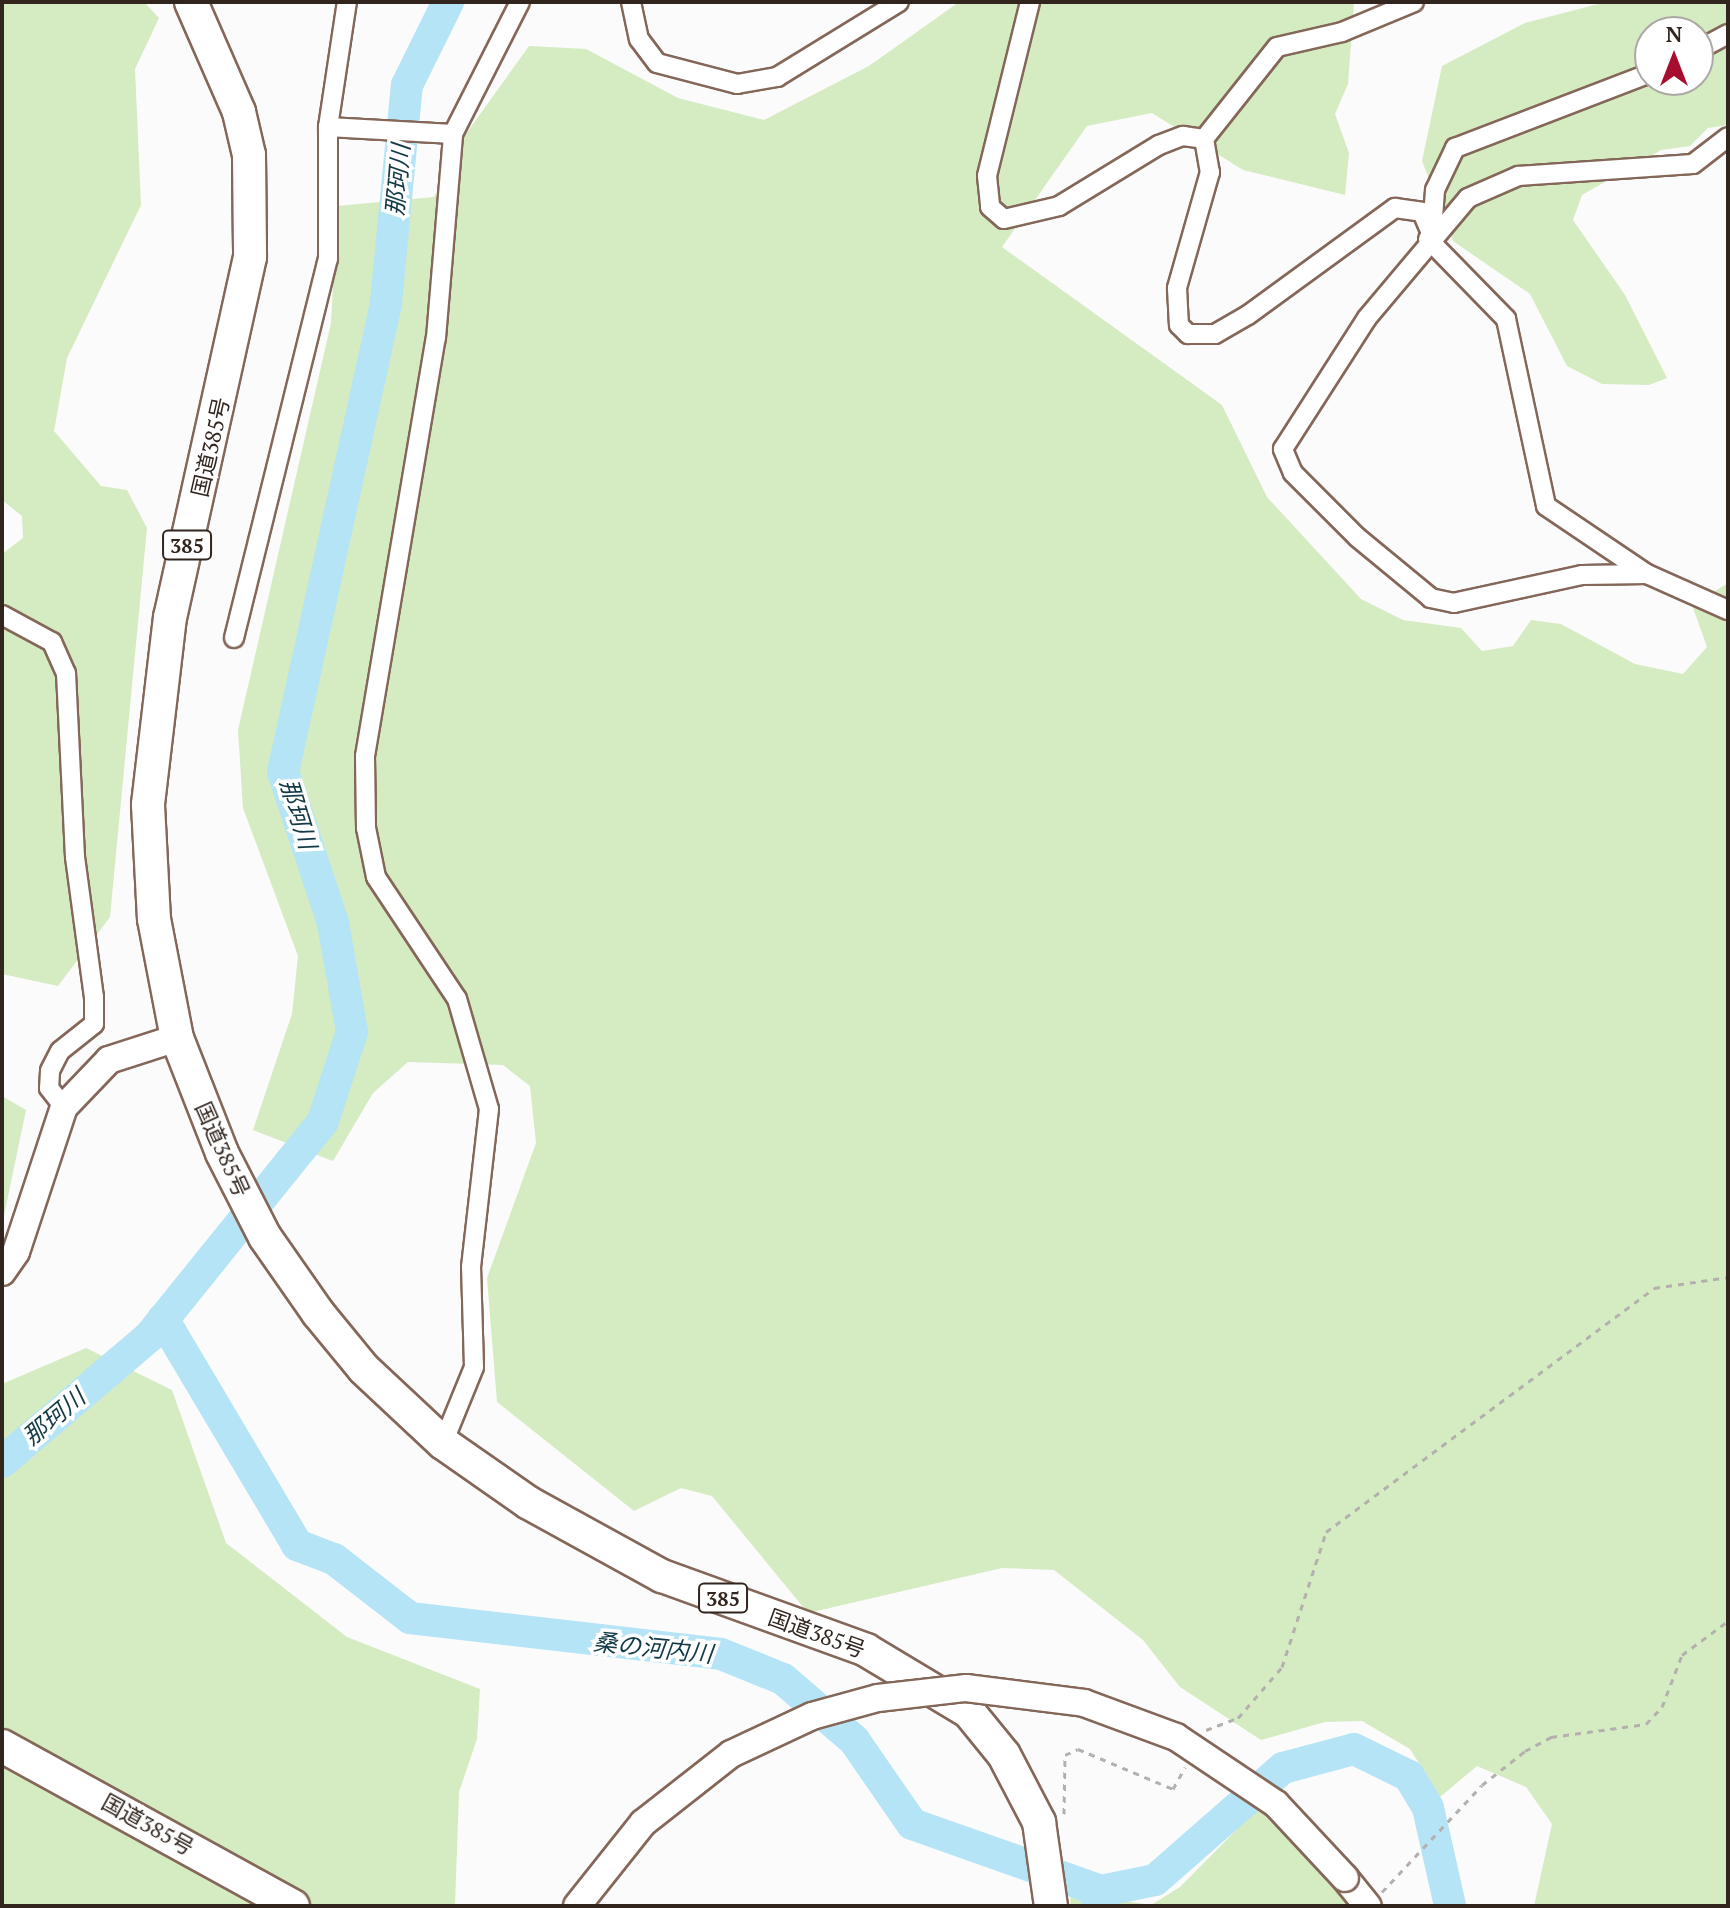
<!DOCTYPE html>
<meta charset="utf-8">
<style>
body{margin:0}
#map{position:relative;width:1730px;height:1908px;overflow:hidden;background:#fbfbfb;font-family:"PT Serif","Noto Sans JP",serif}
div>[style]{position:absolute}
.green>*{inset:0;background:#d5ebc2}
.stream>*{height:5px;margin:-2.5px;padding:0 2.5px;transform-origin:2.5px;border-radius:2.5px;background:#b4e4f6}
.river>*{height:32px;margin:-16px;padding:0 16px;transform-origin:16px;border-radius:16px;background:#b4e4f6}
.path>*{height:3px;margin-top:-1.5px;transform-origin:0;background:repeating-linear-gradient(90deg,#b4b0ae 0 6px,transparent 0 12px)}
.roads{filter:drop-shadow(2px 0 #846758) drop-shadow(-2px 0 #846758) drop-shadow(0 2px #846758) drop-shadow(0 -2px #846758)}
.street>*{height:18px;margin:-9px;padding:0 9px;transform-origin:9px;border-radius:9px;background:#fff}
.secondary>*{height:26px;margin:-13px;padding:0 13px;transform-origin:13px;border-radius:13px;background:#fff}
.highway>*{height:32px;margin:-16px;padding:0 16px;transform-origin:16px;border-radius:16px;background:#fff}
.bridges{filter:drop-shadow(2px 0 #846758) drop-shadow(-2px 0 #846758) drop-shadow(0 2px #846758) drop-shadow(0 -2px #846758)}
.secondary-bridge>*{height:26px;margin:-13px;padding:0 13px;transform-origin:13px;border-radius:13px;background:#fff}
span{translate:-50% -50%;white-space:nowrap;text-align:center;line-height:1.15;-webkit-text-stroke:7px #fff;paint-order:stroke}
.shield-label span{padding:2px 6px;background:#fff;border:2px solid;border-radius:6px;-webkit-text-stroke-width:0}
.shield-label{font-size:20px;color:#31251e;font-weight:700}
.street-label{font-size:22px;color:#31251e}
.water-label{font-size:24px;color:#123a47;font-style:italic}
.frame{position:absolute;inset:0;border:4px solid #31251e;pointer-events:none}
.north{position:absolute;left:1634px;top:16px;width:80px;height:80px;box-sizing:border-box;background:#fff;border:2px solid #ada8a5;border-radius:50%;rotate:0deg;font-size:22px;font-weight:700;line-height:32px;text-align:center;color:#31251e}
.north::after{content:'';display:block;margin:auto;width:28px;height:36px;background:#a70e2e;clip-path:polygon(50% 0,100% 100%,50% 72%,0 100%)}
</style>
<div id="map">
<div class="green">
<div style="clip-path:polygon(2px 2px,144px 2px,159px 18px,135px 69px,141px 205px,67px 358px,54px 431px,101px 486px,127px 490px,147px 528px,110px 917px,58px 986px,2px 974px,2px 554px,23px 538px,22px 516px,2px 500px)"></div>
<div style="clip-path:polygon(959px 2px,1354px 2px,1348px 84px,1335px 114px,1349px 153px,1345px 195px,1243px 170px,1152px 113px,1087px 126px,1002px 247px,1222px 405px,1267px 497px,1361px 599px,1403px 620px,1461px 628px,1482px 651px,1513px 646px,1531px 620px,1561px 624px,1635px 664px,1683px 674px,1707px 647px,1692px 605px,1728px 583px,1728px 1906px,1534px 1906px,1552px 1824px,1526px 1787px,1477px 1766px,1440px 1797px,1410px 1749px,1362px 1721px,1325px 1722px,1261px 1740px,1180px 1687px,1143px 1640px,1054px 1570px,1002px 1568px,808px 1613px,712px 1496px,681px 1488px,634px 1511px,497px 1402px,487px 1278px,536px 1143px,530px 1086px,503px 1065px,408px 1062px,373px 1093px,333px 1161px,253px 1130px,292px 1014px,298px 956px,243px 808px,238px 730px,331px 323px,337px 206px,434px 197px,463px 138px,529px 46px,586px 49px,678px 98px,764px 120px,869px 66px)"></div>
<div style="clip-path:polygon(evenodd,1606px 2px,1728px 2px,1728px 125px,1708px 128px,1690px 146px,1661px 150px,1582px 195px,1573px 220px,1625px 295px,1667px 378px,1649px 385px,1602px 384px,1567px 366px,1530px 294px,1453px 241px,1422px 161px,1442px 66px,1525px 23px,1606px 2px,1650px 32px,1698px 32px,1698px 80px,1650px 80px,1650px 32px)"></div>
<div style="clip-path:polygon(2px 1096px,26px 1110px,2px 1225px)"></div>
<div style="clip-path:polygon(86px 1348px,172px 1390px,226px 1543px,347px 1637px,480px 1689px,477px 1739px,459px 1792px,455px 1906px,2px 1906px,2px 1384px)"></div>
<div style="clip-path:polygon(1261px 1805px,1350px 1906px,1070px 1906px,1071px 1893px,1151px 1905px,1180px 1887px)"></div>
</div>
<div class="stream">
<div style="left:1075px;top:1881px;width:27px;rotate:68deg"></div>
</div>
<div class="river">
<div style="left:163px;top:1319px;width:263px;rotate:59.3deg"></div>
<div style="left:297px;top:1545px;width:40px;rotate:21deg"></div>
<div style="left:334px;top:1559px;width:96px;rotate:37.8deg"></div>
<div style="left:410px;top:1618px;width:313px;rotate:6.6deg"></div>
<div style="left:721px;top:1654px;width:67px;rotate:22deg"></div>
<div style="left:783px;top:1679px;width:94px;rotate:40.7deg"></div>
<div style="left:854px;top:1740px;width:102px;rotate:55.4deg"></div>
<div style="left:912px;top:1824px;width:201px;rotate:19.5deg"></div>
<div style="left:1101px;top:1891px;width:55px;rotate:-11.5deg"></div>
<div style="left:1155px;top:1880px;width:170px;rotate:-41.2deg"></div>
<div style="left:1283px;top:1768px;width:73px;rotate:-15deg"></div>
<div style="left:1354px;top:1749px;width:61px;rotate:26.1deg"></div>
<div style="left:1409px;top:1776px;width:37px;rotate:59deg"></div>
<div style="left:1428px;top:1808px;width:100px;rotate:77.3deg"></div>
<div style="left:2px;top:1462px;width:193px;rotate:-40.4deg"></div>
<div style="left:149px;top:1337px;width:277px;rotate:-51.1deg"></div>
<div style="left:323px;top:1121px;width:94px;rotate:-72deg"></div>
<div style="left:352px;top:1032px;width:111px;rotate:-99.9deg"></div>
<div style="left:333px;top:923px;width:159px;rotate:-108.3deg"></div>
<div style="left:283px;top:772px;width:481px;rotate:-77.6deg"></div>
<div style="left:386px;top:302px;width:218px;rotate:-84.5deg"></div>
<div style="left:407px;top:85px;width:93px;rotate:-63.7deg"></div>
</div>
<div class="path">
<div style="left:1206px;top:1730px;width:34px;rotate:-21deg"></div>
<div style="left:1238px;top:1718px;width:67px;rotate:-49.2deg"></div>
<div style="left:1282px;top:1667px;width:142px;rotate:-71.9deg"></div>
<div style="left:1326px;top:1532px;width:409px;rotate:-36.6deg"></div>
<div style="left:1654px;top:1288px;width:75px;rotate:-8.5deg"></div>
<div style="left:1064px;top:1814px;width:59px;rotate:-89deg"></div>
<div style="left:1065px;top:1755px;width:14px;rotate:-25deg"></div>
<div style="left:1078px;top:1749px;width:103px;rotate:22.8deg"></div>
<div style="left:1173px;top:1789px;width:25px;rotate:-61deg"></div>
<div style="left:1382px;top:1892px;width:146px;rotate:-46.9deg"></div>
<div style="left:1482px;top:1785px;width:55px;rotate:-38.3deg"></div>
<div style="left:1525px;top:1751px;width:30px;rotate:-28deg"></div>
<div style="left:1551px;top:1737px;width:96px;rotate:-7.8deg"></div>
<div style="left:1646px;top:1724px;width:23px;rotate:-47deg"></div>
<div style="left:1662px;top:1707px;width:56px;rotate:-69deg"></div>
<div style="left:1682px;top:1655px;width:57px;rotate:-36.5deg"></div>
</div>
<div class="roads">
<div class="street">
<div style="left:631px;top:2px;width:38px;rotate:78deg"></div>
<div style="left:639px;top:39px;width:30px;rotate:53deg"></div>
<div style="left:657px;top:63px;width:83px;rotate:14.7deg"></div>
<div style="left:737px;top:84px;width:41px;rotate:-9.9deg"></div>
<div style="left:777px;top:77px;width:143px;rotate:-31.6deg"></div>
<div style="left:1030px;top:2px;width:179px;rotate:103.9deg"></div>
<div style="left:987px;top:176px;width:31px;rotate:84deg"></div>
<div style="left:990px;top:207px;width:18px;rotate:41deg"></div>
<div style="left:1004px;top:219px;width:57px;rotate:-13.3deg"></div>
<div style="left:1059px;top:206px;width:117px;rotate:-31.4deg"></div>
<div style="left:1159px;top:145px;width:26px;rotate:-21deg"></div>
<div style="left:1183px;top:136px;width:21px;rotate:8deg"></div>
<div style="left:1698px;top:50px;width:34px;rotate:-28deg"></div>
<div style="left:328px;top:127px;width:125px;rotate:3.2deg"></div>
<div style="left:1204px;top:139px;width:34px;rotate:80deg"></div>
<div style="left:1210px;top:172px;width:121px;rotate:105.9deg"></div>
<div style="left:1177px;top:288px;width:37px;rotate:87deg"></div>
<div style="left:1179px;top:325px;width:13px;rotate:45deg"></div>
<div style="left:1188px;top:334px;width:27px"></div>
<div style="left:1215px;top:334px;width:38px;rotate:-30deg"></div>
<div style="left:1248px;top:315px;width:182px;rotate:-36.1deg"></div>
<div style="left:1395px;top:208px;width:27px;rotate:8deg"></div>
<div style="left:1422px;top:212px;width:25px;rotate:67deg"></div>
<div style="left:1204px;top:139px;width:117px;rotate:-51.6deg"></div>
<div style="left:1277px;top:47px;width:67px;rotate:-13deg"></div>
<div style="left:1342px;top:32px;width:78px;rotate:-22.6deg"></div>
<div style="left:1432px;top:232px;width:42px;rotate:-85.9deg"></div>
<div style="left:1435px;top:190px;width:47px;rotate:-64.5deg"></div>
<div style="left:1455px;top:148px;width:209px;rotate:-21deg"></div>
<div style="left:1428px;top:239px;width:112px;rotate:45.7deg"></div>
<div style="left:1506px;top:319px;width:191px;rotate:77.9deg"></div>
<div style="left:1546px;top:506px;width:122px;rotate:34deg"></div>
<div style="left:1647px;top:574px;width:89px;rotate:24deg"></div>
<div style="left:1647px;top:574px;width:65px;rotate:179.1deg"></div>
<div style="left:1582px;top:575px;width:131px;rotate:167.7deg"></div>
<div style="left:1454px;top:603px;width:24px;rotate:-168deg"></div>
<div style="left:1431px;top:598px;width:96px;rotate:-140.5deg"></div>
<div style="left:1357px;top:537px;width:91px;rotate:-135deg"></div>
<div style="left:1293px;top:473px;width:26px;rotate:-113deg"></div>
<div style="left:1283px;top:449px;width:156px;rotate:-57.3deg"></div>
<div style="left:1367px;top:318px;width:157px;rotate:-49.9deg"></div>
<div style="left:1468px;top:198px;width:55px;rotate:-23.7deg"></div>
<div style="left:1518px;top:176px;width:175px;rotate:-3.9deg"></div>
<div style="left:1693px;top:164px;width:44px;rotate:-37.6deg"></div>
<div style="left:2px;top:615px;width:57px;rotate:28.4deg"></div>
<div style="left:52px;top:642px;width:34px;rotate:66deg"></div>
<div style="left:66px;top:673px;width:184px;rotate:87.2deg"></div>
<div style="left:75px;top:857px;width:141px;rotate:82.3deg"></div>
<div style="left:94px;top:997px;width:27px;rotate:90deg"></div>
<div style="left:94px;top:1024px;width:43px;rotate:141.5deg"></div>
<div style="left:60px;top:1051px;width:22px;rotate:117deg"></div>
<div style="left:50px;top:1071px;width:17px;rotate:93deg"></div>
<div style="left:49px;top:1088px;width:24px;rotate:52deg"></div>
<div style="left:234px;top:638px;width:390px;rotate:-76.1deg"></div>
<div style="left:328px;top:259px;width:132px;rotate:-90deg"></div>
<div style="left:328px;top:127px;width:126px;rotate:-81.4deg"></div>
<div style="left:443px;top:1443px;width:82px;rotate:-67.8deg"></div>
<div style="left:474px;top:1367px;width:100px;rotate:-91.7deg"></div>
<div style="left:471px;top:1267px;width:159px;rotate:-83.5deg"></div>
<div style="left:489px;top:1109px;width:115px;rotate:-106.2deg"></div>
<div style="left:457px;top:999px;width:146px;rotate:-123.6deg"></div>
<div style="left:376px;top:877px;width:50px;rotate:-101.5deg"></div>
<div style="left:366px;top:828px;width:72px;rotate:-90.8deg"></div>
<div style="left:365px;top:756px;width:424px;rotate:-80.4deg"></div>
<div style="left:436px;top:338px;width:205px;rotate:-85.2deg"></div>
<div style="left:453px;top:134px;width:148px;rotate:-63.1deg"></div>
</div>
<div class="secondary">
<div style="left:2px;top:1272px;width:24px;rotate:-55deg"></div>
<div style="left:16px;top:1252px;width:153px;rotate:-71.7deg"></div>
<div style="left:64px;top:1107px;width:65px;rotate:-46.2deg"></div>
<div style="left:109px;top:1060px;width:71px;rotate:-17.9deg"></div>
<div style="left:1345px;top:1878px;width:36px;rotate:51deg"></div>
</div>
<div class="highway">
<div style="left:191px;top:2px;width:120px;rotate:66.4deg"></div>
<div style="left:239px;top:112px;width:44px;rotate:76.9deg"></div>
<div style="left:249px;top:155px;width:102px;rotate:89.4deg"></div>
<div style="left:250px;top:257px;width:369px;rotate:102.5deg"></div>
<div style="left:170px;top:617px;width:189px;rotate:96.7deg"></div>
<div style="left:148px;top:805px;width:114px;rotate:87deg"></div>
<div style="left:154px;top:919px;width:121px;rotate:79.1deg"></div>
<div style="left:177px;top:1038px;width:123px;rotate:68.6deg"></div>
<div style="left:222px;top:1153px;width:94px;rotate:62.9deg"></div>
<div style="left:265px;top:1237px;width:93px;rotate:55.1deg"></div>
<div style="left:318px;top:1313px;width:72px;rotate:50.6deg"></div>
<div style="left:364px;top:1369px;width:108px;rotate:43.1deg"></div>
<div style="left:443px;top:1443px;width:105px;rotate:34.9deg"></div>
<div style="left:529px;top:1503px;width:152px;rotate:28.8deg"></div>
<div style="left:662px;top:1576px;width:217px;rotate:19.9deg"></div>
<div style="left:866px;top:1650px;width:120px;rotate:31deg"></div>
<div style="left:969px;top:1712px;width:55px;rotate:50.9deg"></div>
<div style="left:1004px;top:1755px;width:76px;rotate:62.4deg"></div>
<div style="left:1039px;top:1822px;width:85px;rotate:81.9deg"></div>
<div style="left:2px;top:1746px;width:332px;rotate:28.8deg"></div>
</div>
</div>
<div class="bridges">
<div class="secondary-bridge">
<div style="left:577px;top:1906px;width:106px;rotate:-51.5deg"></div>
<div style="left:643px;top:1823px;width:112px;rotate:-38.1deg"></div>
<div style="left:731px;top:1754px;width:89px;rotate:-25.1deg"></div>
<div style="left:812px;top:1716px;width:68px;rotate:-15.3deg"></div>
<div style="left:878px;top:1698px;width:89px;rotate:-6.5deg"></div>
<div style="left:966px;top:1688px;width:119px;rotate:7.2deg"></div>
<div style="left:1084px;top:1703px;width:98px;rotate:20.3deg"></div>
<div style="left:1176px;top:1737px;width:120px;rotate:33.8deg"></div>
<div style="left:1276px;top:1804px;width:101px;rotate:47deg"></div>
</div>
</div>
<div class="shield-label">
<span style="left:187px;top:545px">385</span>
<span style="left:723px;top:1598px">385</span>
</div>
<div class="street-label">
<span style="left:210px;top:447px;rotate:-77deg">国道385号</span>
<span style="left:223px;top:1149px;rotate:66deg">国道385号</span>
<span style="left:817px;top:1633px;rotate:20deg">国道385号</span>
<span style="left:148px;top:1824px;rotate:29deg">国道385号</span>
</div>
<div class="water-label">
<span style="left:398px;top:180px;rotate:-85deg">那珂川</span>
<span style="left:298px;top:814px;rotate:73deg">那珂川</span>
<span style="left:54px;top:1417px;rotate:-40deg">那珂川</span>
<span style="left:653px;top:1648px;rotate:6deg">桑の河内川</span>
</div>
<div class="frame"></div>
<div class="north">N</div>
</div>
